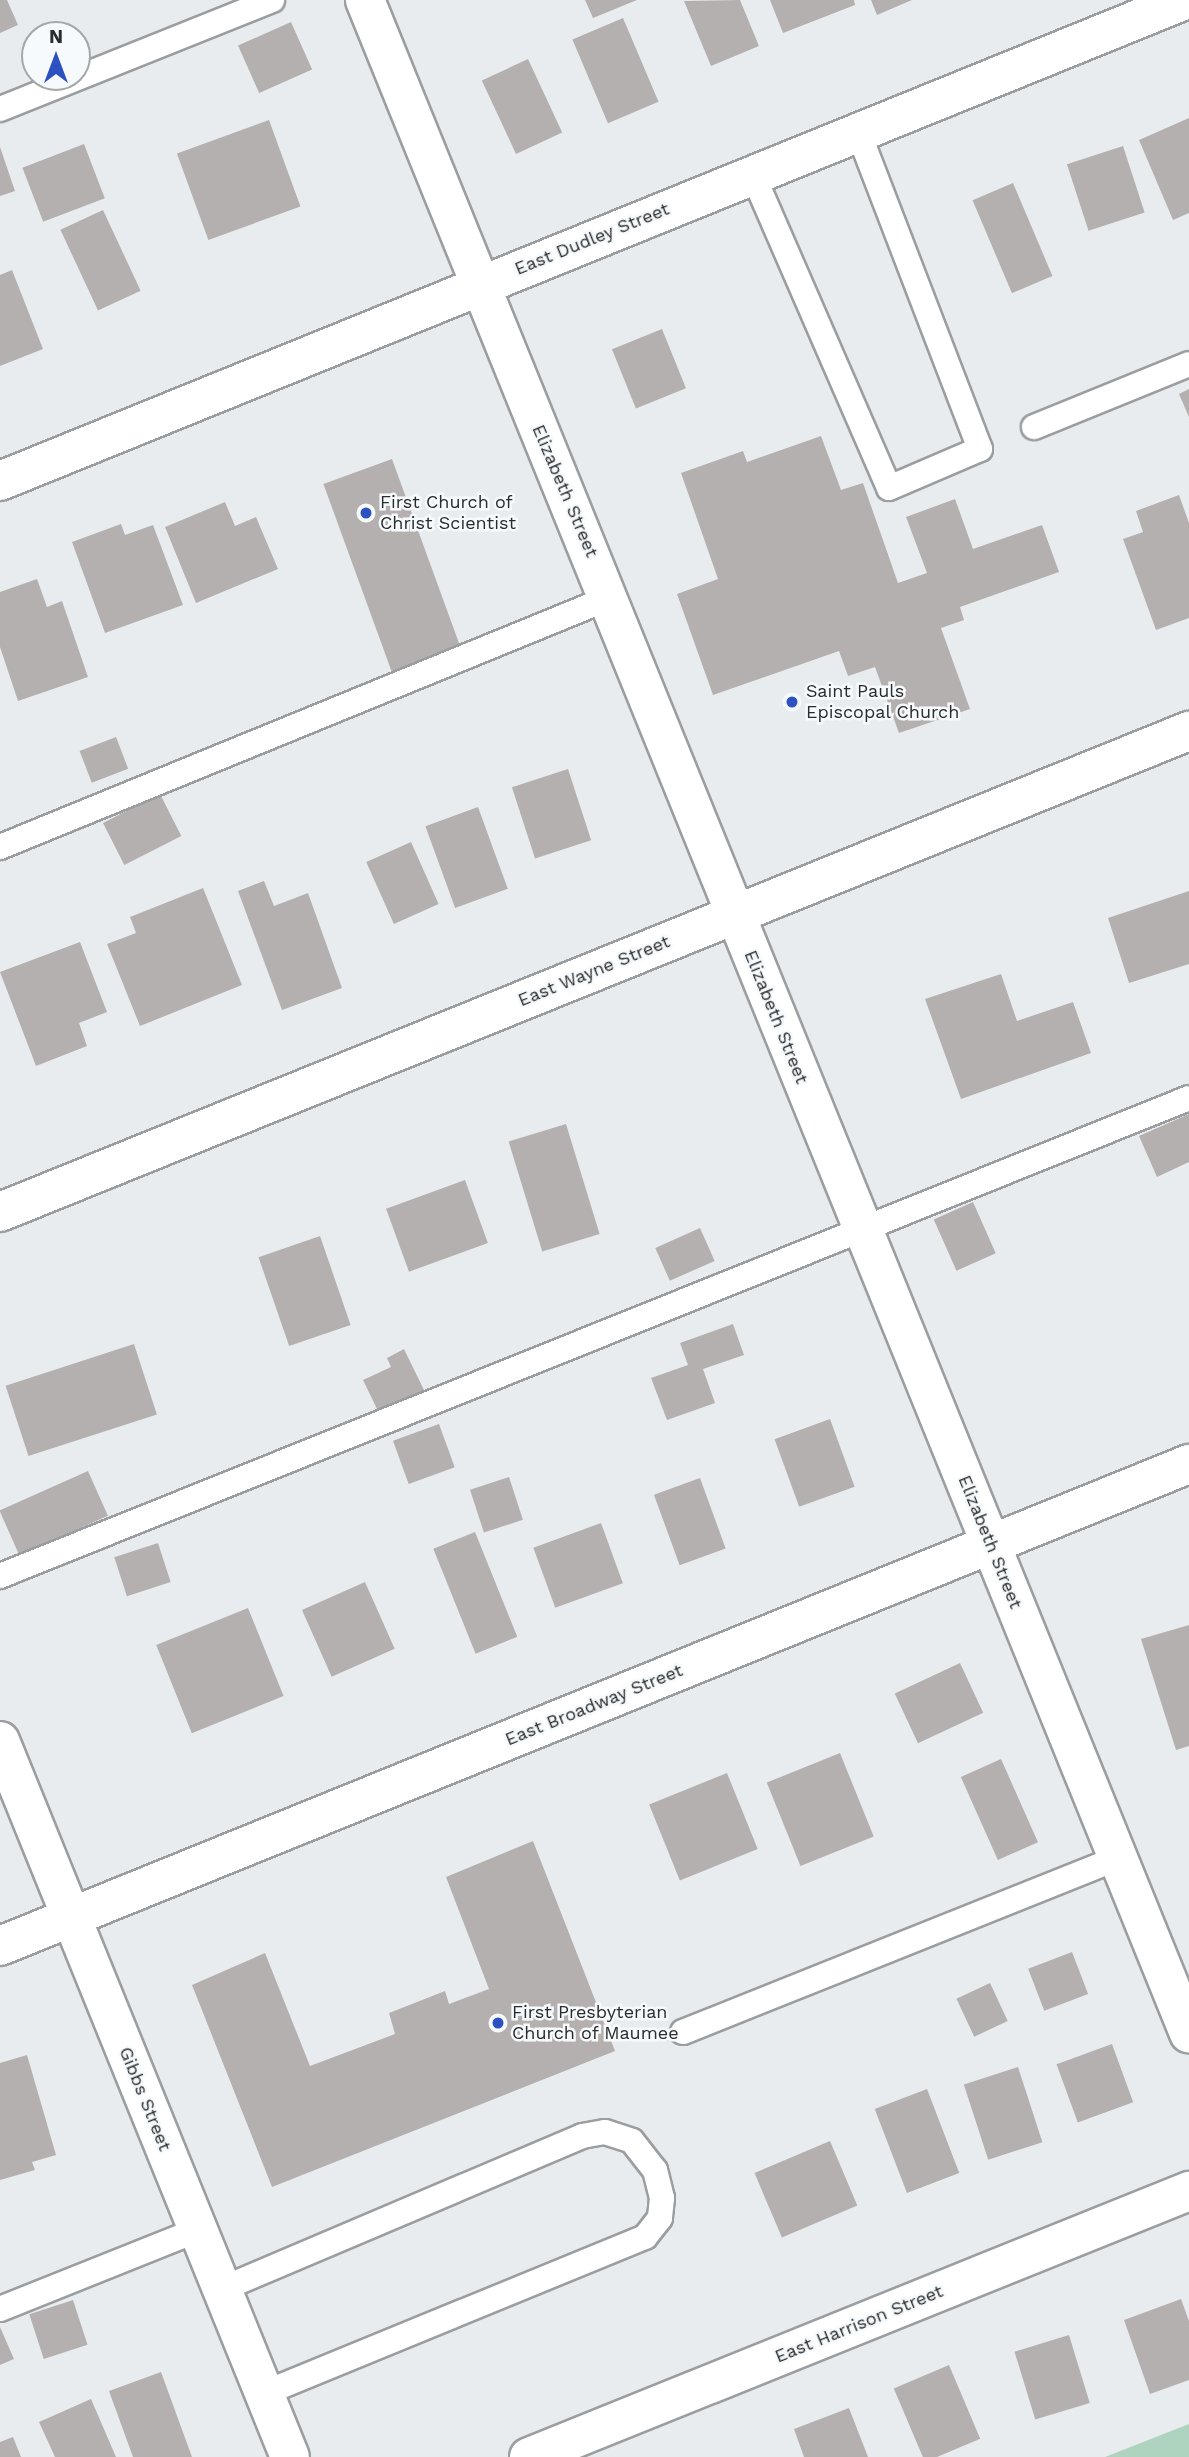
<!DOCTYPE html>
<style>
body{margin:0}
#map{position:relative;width:1189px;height:2457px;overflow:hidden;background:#e9ecef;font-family:"Work Sans",sans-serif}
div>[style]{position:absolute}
.green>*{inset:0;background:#aed3be}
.building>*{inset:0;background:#b5b0b0;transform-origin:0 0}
.roads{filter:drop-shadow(2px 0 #9b9ea1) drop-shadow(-2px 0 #9b9ea1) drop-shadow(0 2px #9b9ea1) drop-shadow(0 -2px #9b9ea1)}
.lane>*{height:24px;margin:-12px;padding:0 12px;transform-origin:12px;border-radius:12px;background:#fff}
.street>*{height:38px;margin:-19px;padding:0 19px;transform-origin:19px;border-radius:19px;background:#fff}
.secondary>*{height:38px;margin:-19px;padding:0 19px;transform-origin:19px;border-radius:19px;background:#fff}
.dots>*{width:19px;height:19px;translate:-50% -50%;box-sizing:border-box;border:4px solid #f6fafc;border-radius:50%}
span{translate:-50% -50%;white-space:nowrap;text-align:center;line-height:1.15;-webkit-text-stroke:5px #f6fafc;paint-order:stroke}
.street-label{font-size:18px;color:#2a2b2c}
.poi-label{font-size:18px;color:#2a2b2c}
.left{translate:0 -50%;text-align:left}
.north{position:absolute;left:21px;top:21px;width:70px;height:70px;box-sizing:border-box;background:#f6fafc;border:2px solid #a4a7a9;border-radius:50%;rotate:0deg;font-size:19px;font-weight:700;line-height:28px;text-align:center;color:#2a2b2c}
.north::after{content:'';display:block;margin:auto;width:24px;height:32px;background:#2d51c1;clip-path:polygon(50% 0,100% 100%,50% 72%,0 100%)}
</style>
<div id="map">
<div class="green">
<div style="clip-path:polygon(1189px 2424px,1189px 2457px,1105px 2457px)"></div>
</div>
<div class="building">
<div style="clip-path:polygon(0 0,7px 0,18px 25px,0 33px)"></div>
<div style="clip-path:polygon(585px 0,637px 0,593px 18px)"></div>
<div style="clip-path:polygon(740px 0,759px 46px,711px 66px,684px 1px)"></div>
<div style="clip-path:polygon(770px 0,854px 0,855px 5px,783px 33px)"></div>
<div style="clip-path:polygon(871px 0,912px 0,877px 15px)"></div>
<div style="left:623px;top:18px;width:91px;height:55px;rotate:67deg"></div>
<div style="left:291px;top:22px;width:52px;height:58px;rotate:66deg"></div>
<div style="left:528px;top:59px;width:81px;height:51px;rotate:65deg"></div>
<div style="clip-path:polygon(1189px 118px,1189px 213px,1173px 220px,1139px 140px)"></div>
<div style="left:269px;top:120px;width:92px;height:98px;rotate:70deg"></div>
<div style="left:84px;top:144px;width:58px;height:66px;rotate:69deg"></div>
<div style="left:1123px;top:146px;width:70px;height:59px;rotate:72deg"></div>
<div style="clip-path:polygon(0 147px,15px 191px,0 196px)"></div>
<div style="left:1013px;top:183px;width:101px;height:44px;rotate:67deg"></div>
<div style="left:103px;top:210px;width:89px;height:47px;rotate:65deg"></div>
<div style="clip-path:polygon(12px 270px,43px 349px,0 366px,0 275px)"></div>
<div style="left:662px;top:329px;width:64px;height:54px;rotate:68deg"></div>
<div style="clip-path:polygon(1189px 389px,1189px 417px,1179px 394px)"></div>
<div style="clip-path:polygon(821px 436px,841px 490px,863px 483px,898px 583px,927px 573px,906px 517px,955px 499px,973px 549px,1042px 525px,1059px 572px,960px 607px,964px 620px,941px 628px,970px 709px,899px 733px,875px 667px,848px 676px,839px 651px,713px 695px,677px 594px,718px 579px,681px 473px,743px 451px,747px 462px)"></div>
<div style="left:392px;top:459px;width:200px;height:73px;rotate:70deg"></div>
<div style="clip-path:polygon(1179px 495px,1189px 523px,1189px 618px,1156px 630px,1123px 539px,1143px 532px,1136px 511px)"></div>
<div style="clip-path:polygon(225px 502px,235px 526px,256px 517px,278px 569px,196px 603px,165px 527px)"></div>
<div style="clip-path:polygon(121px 524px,125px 535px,153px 525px,183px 605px,105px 633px,72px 542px)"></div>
<div style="clip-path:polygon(37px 579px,47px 607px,62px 601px,88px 677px,18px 701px,0 647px,0 592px)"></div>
<div style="left:116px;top:737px;width:34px;height:39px;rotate:69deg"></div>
<div style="left:568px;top:769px;width:75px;height:59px;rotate:72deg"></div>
<div style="left:160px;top:794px;width:47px;height:64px;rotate:63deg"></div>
<div style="left:478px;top:807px;width:87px;height:56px;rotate:70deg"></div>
<div style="left:411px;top:842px;width:68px;height:49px;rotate:66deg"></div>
<div style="clip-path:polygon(264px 881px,274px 906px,308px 893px,342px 988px,282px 1010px,238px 891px)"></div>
<div style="clip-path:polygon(203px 888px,242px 985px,140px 1026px,107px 944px,136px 933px,130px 917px)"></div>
<div style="clip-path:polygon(1189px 891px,1189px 964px,1129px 983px,1108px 918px)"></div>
<div style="clip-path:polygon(80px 942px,107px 1012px,79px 1023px,87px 1046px,36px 1066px,0 972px)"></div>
<div style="clip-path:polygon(1001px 974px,1017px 1021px,1073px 1002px,1091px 1053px,961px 1099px,925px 999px)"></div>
<div style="clip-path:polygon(1189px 1114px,1189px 1162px,1157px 1177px,1139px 1136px)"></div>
<div style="left:566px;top:1124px;width:115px;height:60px;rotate:73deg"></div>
<div style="left:465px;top:1180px;width:67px;height:84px;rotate:70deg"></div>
<div style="left:973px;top:1202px;width:56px;height:43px;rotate:66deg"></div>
<div style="left:700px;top:1228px;width:36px;height:49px;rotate:66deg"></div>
<div style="left:320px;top:1236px;width:94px;height:65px;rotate:71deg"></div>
<div style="clip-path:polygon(733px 1324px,744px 1355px,703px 1369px,715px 1403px,667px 1420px,651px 1378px,688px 1365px,680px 1343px)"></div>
<div style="left:134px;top:1344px;width:74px;height:135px;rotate:72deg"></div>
<div style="clip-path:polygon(404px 1349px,424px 1390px,378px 1411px,363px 1380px,391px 1367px,387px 1358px)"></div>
<div style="left:830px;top:1419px;width:72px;height:59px;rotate:70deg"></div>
<div style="left:439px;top:1424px;width:46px;height:49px;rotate:70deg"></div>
<div style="left:88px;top:1471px;width:49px;height:97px;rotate:66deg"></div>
<div style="left:509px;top:1477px;width:45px;height:41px;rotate:72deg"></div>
<div style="left:700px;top:1478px;width:75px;height:49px;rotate:70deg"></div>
<div style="left:601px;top:1523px;width:64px;height:72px;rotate:70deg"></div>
<div style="left:475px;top:1532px;width:113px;height:45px;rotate:68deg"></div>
<div style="left:158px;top:1543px;width:41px;height:46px;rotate:72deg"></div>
<div style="left:365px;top:1582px;width:73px;height:69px;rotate:66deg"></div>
<div style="left:248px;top:1608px;width:95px;height:99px;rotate:68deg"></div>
<div style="clip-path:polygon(1189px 1625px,1189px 1746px,1176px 1750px,1141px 1639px)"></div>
<div style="left:960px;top:1663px;width:55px;height:72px;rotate:65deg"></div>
<div style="left:840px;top:1753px;width:90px;height:79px;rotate:68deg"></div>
<div style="left:1001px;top:1759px;width:91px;height:44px;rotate:66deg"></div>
<div style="left:727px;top:1773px;width:82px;height:84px;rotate:68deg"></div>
<div style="clip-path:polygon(533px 1841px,615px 2051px,272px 2187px,192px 1985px,265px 1953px,310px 2066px,395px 2034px,389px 2013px,445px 1991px,449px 2004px,489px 1989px,446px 1877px)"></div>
<div style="left:1072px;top:1952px;width:45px;height:47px;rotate:69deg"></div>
<div style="left:990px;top:1983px;width:42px;height:37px;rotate:65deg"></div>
<div style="left:1112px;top:2044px;width:62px;height:59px;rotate:70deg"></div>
<div style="clip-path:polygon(27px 2055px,56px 2155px,32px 2162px,35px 2170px,0 2180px,0 2063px)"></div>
<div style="left:1018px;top:2067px;width:79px;height:57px;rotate:72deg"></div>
<div style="left:927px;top:2089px;width:90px;height:56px;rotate:69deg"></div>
<div style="left:830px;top:2141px;width:70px;height:82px;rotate:67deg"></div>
<div style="clip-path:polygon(1181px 2299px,1189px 2321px,1189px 2380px,1150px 2394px,1124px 2320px)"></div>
<div style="left:73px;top:2300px;width:47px;height:46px;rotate:72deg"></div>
<div style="clip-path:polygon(0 2327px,14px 2359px,0 2365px)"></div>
<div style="left:1069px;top:2335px;width:71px;height:57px;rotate:73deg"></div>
<div style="left:949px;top:2365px;width:80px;height:60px;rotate:67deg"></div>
<div style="clip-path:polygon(161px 2372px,192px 2457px,133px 2457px,109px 2391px)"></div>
<div style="clip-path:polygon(91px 2399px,116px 2457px,55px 2457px,39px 2422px)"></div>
<div style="clip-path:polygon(849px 2408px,868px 2457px,804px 2457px,794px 2429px)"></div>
<div style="clip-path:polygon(13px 2437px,21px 2457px,0 2457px,0 2442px)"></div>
</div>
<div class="roads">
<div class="lane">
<div style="left:0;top:109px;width:293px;rotate:-21.8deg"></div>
<div style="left:753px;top:175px;width:341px;rotate:66.5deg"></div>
<div style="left:889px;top:488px;width:99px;rotate:-23.2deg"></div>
<div style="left:980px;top:449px;width:340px;rotate:-111deg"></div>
<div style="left:1034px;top:427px;width:167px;rotate:-22.1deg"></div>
<div style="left:0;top:847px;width:658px;rotate:-22.24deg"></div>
<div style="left:0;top:1576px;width:1281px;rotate:-21.9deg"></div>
<div style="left:683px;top:2032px;width:469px;rotate:-21.8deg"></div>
<div style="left:222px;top:2289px;width:391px;rotate:-23deg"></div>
<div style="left:582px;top:2136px;width:23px;rotate:-10deg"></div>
<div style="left:605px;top:2132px;width:28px;rotate:18deg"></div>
<div style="left:632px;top:2141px;width:37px;rotate:52deg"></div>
<div style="left:655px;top:2170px;width:29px;rotate:76deg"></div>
<div style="left:662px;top:2198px;width:20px;rotate:96deg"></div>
<div style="left:660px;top:2218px;width:24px;rotate:128deg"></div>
<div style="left:645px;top:2237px;width:412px;rotate:157.7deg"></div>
<div style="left:0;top:2309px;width:213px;rotate:-21.8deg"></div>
</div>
<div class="street">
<div style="left:365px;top:0;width:2194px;rotate:67.94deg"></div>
<div style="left:0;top:481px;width:1279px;rotate:-22.09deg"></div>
<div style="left:0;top:1212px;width:1283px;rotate:-22.03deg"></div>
<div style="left:0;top:1741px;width:772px;rotate:67.95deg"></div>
<div style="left:529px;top:2457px;width:712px;rotate:-21.95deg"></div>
</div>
<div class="secondary">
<div style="left:0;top:1946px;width:1283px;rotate:-22.07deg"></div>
</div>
</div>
<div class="dots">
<div style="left:366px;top:513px;background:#2d51c1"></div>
<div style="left:792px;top:702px;background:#2d51c1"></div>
<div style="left:498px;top:2023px;background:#2d51c1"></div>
</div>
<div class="street-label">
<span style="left:592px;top:239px;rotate:-22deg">East Dudley Street</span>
<span style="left:565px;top:491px;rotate:67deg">Elizabeth Street</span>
<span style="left:594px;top:971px;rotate:-22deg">East Wayne Street</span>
<span style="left:776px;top:1017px;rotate:68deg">Elizabeth Street</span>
<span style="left:990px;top:1542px;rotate:68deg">Elizabeth Street</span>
<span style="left:594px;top:1705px;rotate:-22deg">East Broadway Street</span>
<span style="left:145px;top:2099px;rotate:68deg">Gibbs Street</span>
<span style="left:859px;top:2324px;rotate:-22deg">East Harrison Street</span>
</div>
<div class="poi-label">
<span class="left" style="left:380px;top:513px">First Church of<br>Christ Scientist</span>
<span class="left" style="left:806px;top:702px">Saint Pauls<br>Episcopal Church</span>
<span class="left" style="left:512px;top:2023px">First Presbyterian<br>Church of Maumee</span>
</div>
<div class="north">N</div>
</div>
